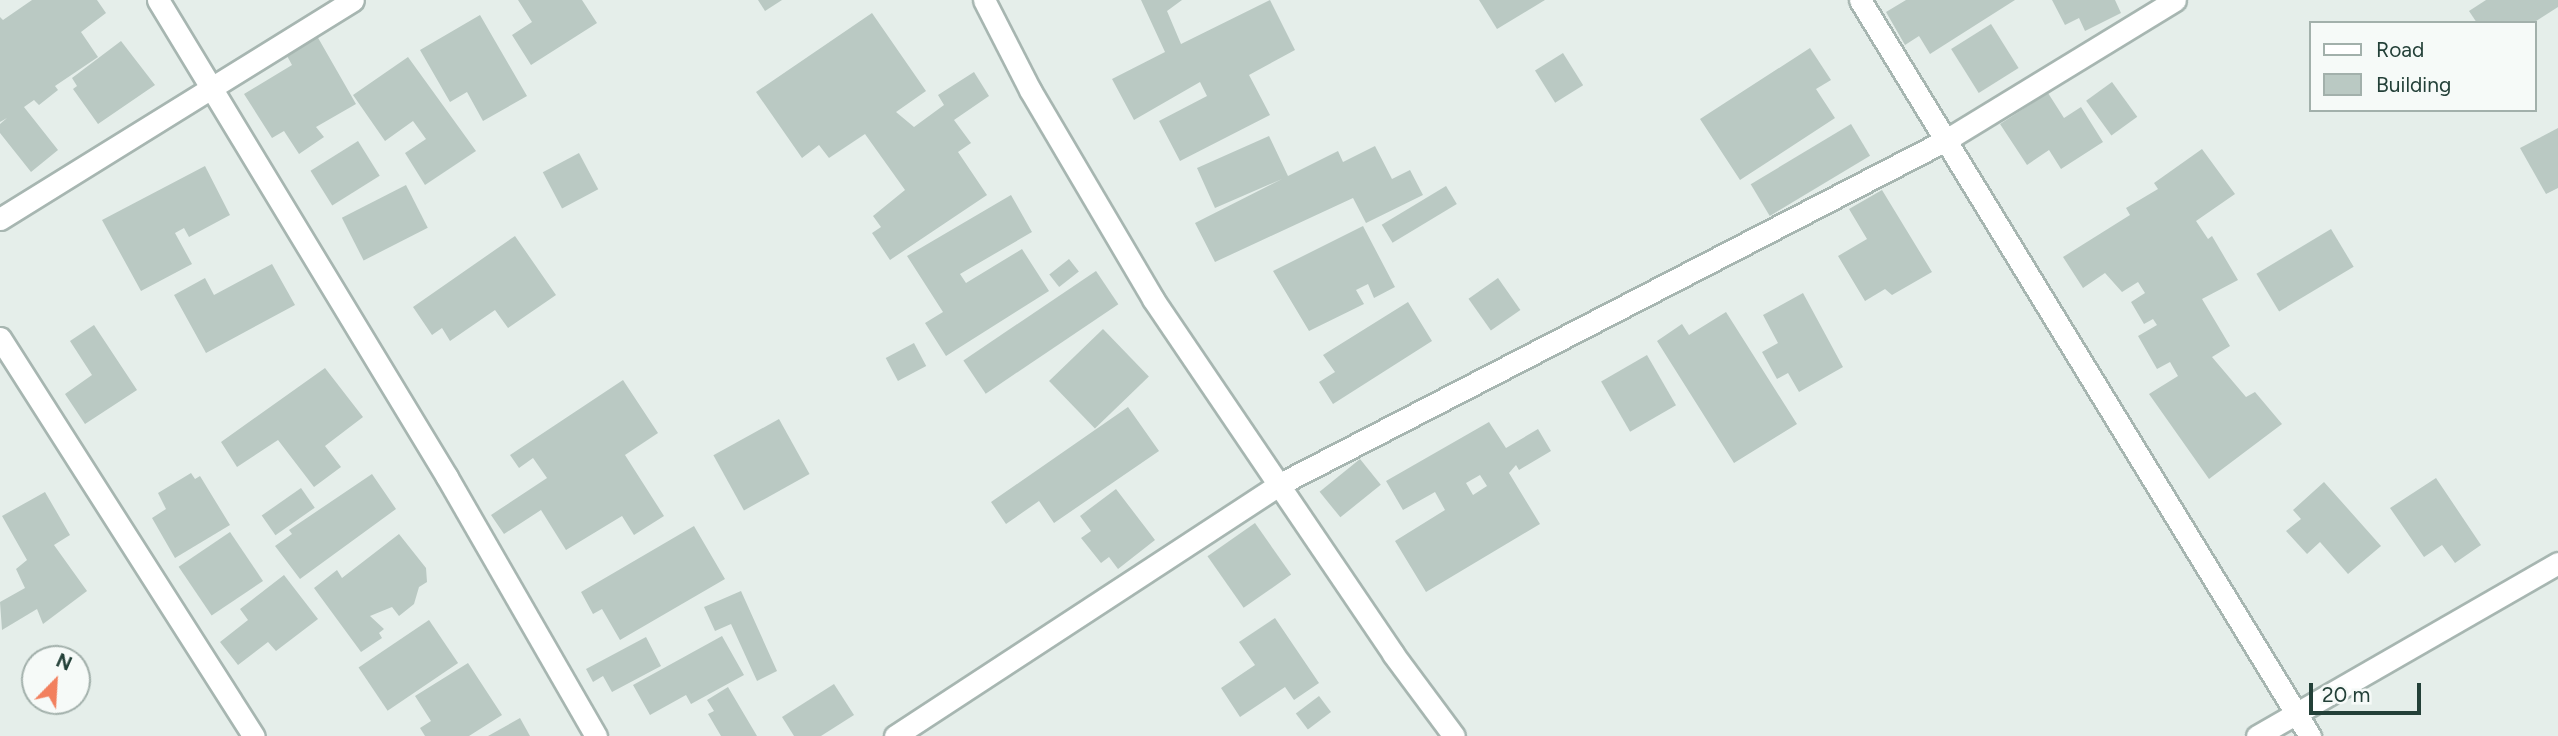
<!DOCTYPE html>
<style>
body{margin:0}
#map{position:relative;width:2558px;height:736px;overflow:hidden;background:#e5eeea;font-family:Figtree,sans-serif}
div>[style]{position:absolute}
.building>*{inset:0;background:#bac9c3;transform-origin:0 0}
.roads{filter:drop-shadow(2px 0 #a7b6b1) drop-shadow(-2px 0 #a7b6b1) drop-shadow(0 2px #a7b6b1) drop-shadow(0 -2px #a7b6b1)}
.minor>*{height:21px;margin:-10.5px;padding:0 10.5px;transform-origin:10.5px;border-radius:10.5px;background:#fff}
span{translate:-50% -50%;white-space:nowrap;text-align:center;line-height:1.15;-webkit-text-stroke:5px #f6faf8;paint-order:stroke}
.legend{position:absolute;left:2309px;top:21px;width:228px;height:91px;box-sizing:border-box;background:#f6faf8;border:2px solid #a2b0ab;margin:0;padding:9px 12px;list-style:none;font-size:21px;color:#234038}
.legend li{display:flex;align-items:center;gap:14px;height:35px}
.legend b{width:35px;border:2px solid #a2b0ab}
.north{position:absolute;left:21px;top:645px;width:70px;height:70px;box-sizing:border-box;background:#f6faf8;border:2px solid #a2b0ab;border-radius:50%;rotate:24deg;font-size:19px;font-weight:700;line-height:28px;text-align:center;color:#234038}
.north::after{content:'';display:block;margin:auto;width:24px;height:32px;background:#f2805e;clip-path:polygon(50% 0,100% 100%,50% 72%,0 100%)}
.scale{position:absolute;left:2309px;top:683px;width:112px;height:32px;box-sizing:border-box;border:4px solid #234038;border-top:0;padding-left:9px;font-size:21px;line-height:24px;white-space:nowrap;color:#234038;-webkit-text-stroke:5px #f6faf8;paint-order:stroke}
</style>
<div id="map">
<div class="building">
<div style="clip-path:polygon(32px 0,97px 0,106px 13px,81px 32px,98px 57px,55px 86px,58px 90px,39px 105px,34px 100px,24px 107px,58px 150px,31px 172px,0 133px,0 124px,7px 118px,0 122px,0 17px,3px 20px)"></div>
<div style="clip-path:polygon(518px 0,582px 0,597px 23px,531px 65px,512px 35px,532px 22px)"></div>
<div style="clip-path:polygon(758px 0,782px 0,765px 11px)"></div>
<div style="clip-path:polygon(1141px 0,1182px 0,1167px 11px,1181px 44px,1270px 0,1295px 50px,1249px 75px,1270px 115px,1180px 161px,1159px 121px,1207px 96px,1200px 82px,1134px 120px,1112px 79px,1165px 52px)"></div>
<div style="clip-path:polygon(1479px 0,1545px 0,1497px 29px)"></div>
<div style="clip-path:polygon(1906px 0,2015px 0,1930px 54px,1919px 36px,1905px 45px,1886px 12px)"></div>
<div style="clip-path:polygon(2052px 0,2115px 0,2121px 13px,2085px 31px,2079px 18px,2065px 25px)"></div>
<div style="clip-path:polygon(2486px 0,2558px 0,2558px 7px,2533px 23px,2477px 23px,2469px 11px)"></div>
<div style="clip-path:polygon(872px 13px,926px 91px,896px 112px,914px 127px,944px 105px,938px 95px,974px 72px,989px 96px,954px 120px,971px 143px,958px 152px,987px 195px,890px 260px,872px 233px,881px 227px,873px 216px,905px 190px,865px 134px,829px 158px,819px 145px,802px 158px,756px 92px)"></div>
<div style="clip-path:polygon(480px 15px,527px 96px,483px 121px,467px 92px,450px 102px,420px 50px)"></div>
<div style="left:1991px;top:24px;width:52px;height:47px;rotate:58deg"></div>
<div style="clip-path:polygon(317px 36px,356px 104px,316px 127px,324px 137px,299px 154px,284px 131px,272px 138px,244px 94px,292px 65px,286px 54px)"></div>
<div style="clip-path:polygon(121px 41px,155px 85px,98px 124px,73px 89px,77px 86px,72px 78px)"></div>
<div style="clip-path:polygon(1810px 48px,1831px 80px,1816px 89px,1835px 118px,1740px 180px,1700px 119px)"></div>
<div style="left:1563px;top:53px;width:38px;height:33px;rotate:58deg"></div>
<div style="clip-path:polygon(408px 57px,476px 151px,425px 185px,405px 153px,426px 139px,413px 121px,385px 141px,353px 95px)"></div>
<div style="left:2112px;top:82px;width:43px;height:32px;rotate:54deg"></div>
<div style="clip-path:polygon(2048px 93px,2064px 118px,2081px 107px,2103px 142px,2061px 169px,2049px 150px,2027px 165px,2000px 124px)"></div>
<div style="left:1851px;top:124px;width:37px;height:117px;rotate:59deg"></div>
<div style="clip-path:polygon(2558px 128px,2558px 188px,2546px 194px,2520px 148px)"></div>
<div style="clip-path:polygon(1269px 136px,1288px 176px,1338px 151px,1343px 162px,1375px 146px,1392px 179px,1410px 170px,1423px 195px,1366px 223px,1353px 198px,1215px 262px,1195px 223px,1282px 179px,1215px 208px,1197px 168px)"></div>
<div style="left:358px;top:141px;width:41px;height:56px;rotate:58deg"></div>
<div style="clip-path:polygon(2202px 149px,2235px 194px,2196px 221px,2208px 239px,2212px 236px,2238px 280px,2202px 299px,2230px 346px,2212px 357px,2246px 397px,2255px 392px,2282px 424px,2209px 479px,2149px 394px,2178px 376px,2170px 362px,2157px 369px,2138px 336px,2157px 325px,2153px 319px,2144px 324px,2131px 302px,2145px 293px,2138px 282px,2122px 292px,2105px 273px,2083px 288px,2063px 257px,2130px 215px,2126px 208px,2158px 189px,2154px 183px)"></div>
<div style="left:579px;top:153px;width:41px;height:41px;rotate:62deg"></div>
<div style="clip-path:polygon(205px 166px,230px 215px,189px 237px,184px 228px,175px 233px,192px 264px,141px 291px,102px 220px)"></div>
<div style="left:406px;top:185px;width:48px;height:72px;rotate:63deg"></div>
<div style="left:1446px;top:186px;width:21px;height:75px;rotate:59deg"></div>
<div style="clip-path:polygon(1882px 190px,1932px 272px,1892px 295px,1885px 289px,1865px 301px,1838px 256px,1867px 239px,1849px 209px)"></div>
<div style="clip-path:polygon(1011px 195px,1032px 232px,960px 274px,966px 283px,1022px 249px,1049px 291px,946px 356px,925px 323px,943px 312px,907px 256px)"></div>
<div style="clip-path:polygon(1363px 226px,1395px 287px,1374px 298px,1368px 284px,1356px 290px,1364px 304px,1309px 331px,1273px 271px)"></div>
<div style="left:2331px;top:229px;width:44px;height:87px;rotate:59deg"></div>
<div style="clip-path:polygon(515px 236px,556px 295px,508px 328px,495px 310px,450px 341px,442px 328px,432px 335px,413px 307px)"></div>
<div style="left:1069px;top:259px;width:16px;height:25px;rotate:52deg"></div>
<div style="clip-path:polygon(272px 264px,295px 305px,206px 353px,174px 295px,205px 278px,214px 295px)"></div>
<div style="left:1096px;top:271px;width:40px;height:160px;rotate:56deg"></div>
<div style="left:1498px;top:278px;width:39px;height:36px;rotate:55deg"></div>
<div style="clip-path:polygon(1803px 293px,1843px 367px,1799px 392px,1788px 373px,1777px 379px,1762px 352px,1778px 343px,1763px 315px)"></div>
<div style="clip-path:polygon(1408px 302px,1432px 341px,1333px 404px,1319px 382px,1335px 372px,1323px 355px)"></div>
<div style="clip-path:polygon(1726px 312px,1797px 424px,1734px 463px,1657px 341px,1682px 324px,1689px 335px)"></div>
<div style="clip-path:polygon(94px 325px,137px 390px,85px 424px,65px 394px,92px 375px,70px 341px)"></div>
<div style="left:1103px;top:329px;width:66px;height:75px;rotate:46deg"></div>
<div style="left:914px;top:343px;width:26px;height:32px;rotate:62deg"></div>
<div style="left:1647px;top:355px;width:58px;height:53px;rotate:60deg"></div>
<div style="clip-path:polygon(325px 368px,363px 417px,325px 446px,341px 467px,314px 487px,278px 440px,237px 467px,221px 442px)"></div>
<div style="clip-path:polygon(623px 380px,658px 433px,625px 455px,664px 516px,634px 535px,622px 516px,566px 550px,541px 510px,504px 534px,491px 515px,547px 478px,533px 458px,519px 468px,510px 455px)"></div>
<div style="clip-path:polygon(1128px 407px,1159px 451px,1054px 523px,1039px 501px,1006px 524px,991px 502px)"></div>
<div style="left:779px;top:419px;width:63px;height:75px;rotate:61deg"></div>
<div style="clip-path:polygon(evenodd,1489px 422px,1506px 448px,1538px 429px,1551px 451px,1519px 470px,1516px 465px,1509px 473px,1540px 524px,1426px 592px,1395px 541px,1445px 510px,1435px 492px,1403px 510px,1386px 481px,1489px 422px,1480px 475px,1487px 486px,1473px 495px,1466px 483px,1480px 475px)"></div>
<div style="left:1360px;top:459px;width:33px;height:52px;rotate:51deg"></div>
<div style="clip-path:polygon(191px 473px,195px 479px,200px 476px,230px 525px,175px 558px,152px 518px,166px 509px,158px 493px)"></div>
<div style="clip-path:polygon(372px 474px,396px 509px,300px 579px,275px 546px,292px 534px,289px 530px)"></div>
<div style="clip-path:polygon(2436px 478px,2481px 545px,2455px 563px,2442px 545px,2424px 557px,2390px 508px)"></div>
<div style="clip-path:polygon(2324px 482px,2381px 546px,2348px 574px,2320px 542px,2307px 554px,2286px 531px,2301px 519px,2293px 510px)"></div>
<div style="left:301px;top:488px;width:24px;height:48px;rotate:55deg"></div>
<div style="clip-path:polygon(1116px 489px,1155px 540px,1118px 569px,1109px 557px,1101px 563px,1081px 538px,1091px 531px,1080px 516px)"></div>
<div style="clip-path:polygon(45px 492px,70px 535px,54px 545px,87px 591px,43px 624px,37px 609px,2px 630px,0 602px,25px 588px,16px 569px,27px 560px,2px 516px)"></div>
<div style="left:1255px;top:523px;width:63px;height:58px;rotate:55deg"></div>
<div style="clip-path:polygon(694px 526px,725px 579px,620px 640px,602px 609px,593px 614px,581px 592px)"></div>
<div style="left:230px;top:532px;width:59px;height:62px;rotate:56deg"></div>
<div style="clip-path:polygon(399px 534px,426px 568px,427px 582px,419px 587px,414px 604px,399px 616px,392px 607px,370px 616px,384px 629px,379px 633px,382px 638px,361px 652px,314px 588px,337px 570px,342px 578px)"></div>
<div style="clip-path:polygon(284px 575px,318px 619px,276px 651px,268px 642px,238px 665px,220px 642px,248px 620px,240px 609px)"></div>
<div style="clip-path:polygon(741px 591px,777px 671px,757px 681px,731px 624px,715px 631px,704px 607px)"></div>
<div style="clip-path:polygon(1275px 618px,1319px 683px,1294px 700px,1285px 687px,1240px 717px,1221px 688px,1255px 665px,1239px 642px)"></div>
<div style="left:429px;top:620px;width:52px;height:85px;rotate:56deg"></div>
<div style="clip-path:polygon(722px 636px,744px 675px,691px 704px,686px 695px,650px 715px,633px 685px)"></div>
<div style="clip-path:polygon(646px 637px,661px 666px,612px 692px,603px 676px,593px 682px,586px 669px)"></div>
<div style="clip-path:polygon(468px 663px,502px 715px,469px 736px,425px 736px,420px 728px,431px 721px,415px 696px)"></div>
<div style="clip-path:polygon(834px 684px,854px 715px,821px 736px,794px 736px,782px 717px)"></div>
<div style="clip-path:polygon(728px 687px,757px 736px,721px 736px,708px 714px,714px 711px,707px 700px)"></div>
<div style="left:1319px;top:696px;width:20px;height:29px;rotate:53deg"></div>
<div style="clip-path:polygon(520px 718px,530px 736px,488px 736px)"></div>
</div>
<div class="roads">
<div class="minor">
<div style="left:158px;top:0;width:558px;rotate:58.79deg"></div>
<div style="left:447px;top:477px;width:299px;rotate:60.1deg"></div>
<div style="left:984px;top:0;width:101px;rotate:62.9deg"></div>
<div style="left:1030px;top:90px;width:243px;rotate:59.5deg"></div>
<div style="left:1153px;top:299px;width:429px;rotate:55.9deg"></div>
<div style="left:1393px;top:654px;width:102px;rotate:53.4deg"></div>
<div style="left:1860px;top:0;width:863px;rotate:58.56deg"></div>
<div style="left:0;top:219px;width:415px;rotate:-31.8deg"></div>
<div style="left:0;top:338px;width:472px;rotate:57.5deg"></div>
<div style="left:895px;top:736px;width:460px;rotate:-33.2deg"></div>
<div style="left:1280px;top:484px;width:750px;rotate:-27.32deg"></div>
<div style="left:1946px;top:140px;width:268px;rotate:-31.4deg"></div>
<div style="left:2257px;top:736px;width:347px;rotate:-29.9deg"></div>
</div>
</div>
<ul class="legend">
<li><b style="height:9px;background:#fff"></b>Road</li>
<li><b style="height:19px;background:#bac9c3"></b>Building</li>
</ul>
<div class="north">N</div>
<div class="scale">20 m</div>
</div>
